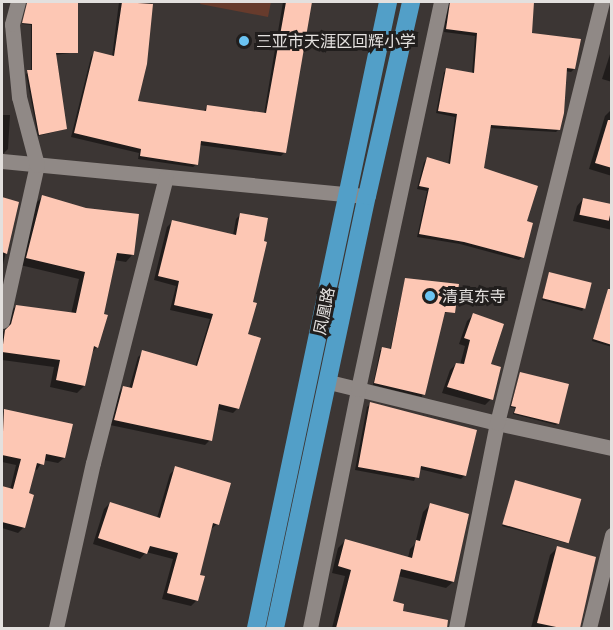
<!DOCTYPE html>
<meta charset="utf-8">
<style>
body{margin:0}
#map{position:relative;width:613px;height:630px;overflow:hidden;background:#3c3634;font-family:Ubuntu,"Noto Sans SC",sans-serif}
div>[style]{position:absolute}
.green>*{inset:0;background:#673b2c}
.shadow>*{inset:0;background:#0007;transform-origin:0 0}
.building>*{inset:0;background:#fdc7b4;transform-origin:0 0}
.street>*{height:15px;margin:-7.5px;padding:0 7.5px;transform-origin:7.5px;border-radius:7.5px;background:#908986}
.highway>*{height:18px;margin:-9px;padding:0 9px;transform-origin:9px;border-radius:9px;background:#529fc8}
.dots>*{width:16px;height:16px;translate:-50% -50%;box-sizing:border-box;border:3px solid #211e1d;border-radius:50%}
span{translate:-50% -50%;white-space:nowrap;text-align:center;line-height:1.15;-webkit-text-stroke:6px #211e1d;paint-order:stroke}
.poi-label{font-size:16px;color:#e3e0de}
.left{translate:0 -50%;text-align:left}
.street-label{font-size:16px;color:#e3e0de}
.frame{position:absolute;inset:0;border:3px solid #e3e0de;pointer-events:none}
</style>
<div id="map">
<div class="green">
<div style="clip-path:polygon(201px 2px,271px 2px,268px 17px,200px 4px)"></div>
</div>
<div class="shadow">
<div style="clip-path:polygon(119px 2px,152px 2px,145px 64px,136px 102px,203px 112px,207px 107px,264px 114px,283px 2px,310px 2px,285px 152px,281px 156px,199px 145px,197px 164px,193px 167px,138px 159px,139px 153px,71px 137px,91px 57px,94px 53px,112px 57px)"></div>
<div style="clip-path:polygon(447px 2px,533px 2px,530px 34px,574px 69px,571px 72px,565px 71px,559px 129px,556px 132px,489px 128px,482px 169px,525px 222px,522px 257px,519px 260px,460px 244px,417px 237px,427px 191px,417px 189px,424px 162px,427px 159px,448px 165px,455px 117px,436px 113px,444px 72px,447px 69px,472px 74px,475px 36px,444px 32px)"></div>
<div style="clip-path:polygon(28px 4px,77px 52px,55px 55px,66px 129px,38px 136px,26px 74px,31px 71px,31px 25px,22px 24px)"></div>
<div style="clip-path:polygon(612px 48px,612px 82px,602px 79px)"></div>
<div style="clip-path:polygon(611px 110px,612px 110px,612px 176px,589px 169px,605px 116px)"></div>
<div style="clip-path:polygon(2px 115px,10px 115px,8px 149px,2px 155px)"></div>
<div style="clip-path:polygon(42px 197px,132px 255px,126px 262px,114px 260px,97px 347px,91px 353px,84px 386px,77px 393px,50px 387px,54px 367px,2px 360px,2px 332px,4px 331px,9px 313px,16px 306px,71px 314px,79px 279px,20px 265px,35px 204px)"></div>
<div style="clip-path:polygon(2px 199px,17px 203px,2px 269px)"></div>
<div style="clip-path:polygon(583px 199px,612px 206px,612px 230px,573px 221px,577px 206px)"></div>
<div style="clip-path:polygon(240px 215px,262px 242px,246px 335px,238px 408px,233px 413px,217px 409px,210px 440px,205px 445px,110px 425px,118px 393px,123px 388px,129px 389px,138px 357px,143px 352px,195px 367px,210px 319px,170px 310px,176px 286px,154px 280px,167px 227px,172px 222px,233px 235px,236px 219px)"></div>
<div style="left:549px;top:273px;width:42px;height:28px;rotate:15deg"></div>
<div style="clip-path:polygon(405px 279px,454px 313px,443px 313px,422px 397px,373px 385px,380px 350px,390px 350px)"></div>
<div style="clip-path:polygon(602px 311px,612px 314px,612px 347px,592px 341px)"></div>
<div style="clip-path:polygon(473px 315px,489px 365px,491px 399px,485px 405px,442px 393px,450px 370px,456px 364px,460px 365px,465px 346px,459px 344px,467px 321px)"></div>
<div style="clip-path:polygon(520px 374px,558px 423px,556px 425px,513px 414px,515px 408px,510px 407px)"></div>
<div style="clip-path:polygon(370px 404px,465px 475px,461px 479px,419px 469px,414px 481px,355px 470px,367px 407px)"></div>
<div style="clip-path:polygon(4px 410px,64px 458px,58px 463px,43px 460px,37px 470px,34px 469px,27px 494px,24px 527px,18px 533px,2px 528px,2px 487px,10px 490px,16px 465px,2px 462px,2px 413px)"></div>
<div style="clip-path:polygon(176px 468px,217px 524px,210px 530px,198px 576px,197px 600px,191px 606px,162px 599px,173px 559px,146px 552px,140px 559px,93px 544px,104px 509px,110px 503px,157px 518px,170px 474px)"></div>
<div style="clip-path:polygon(516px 482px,567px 541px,566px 543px,502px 526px)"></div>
<div style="clip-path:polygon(430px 505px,453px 582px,446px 588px,398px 576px,391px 602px,401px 612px,446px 621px,447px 628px,332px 628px,345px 576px,332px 573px,338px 548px,345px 541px,408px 558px,410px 549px,415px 544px,423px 512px)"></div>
<div style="clip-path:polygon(557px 548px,579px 628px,531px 628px,550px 555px)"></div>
</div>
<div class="building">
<div style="clip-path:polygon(122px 2px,153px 4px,147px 64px,138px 101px,206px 111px,207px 105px,266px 113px,286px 2px,312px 2px,286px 153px,201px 141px,198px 165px,140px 156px,141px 149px,74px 133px,94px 51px,114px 56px)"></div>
<div style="clip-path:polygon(450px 2px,534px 2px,532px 33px,581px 39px,575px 69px,567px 68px,564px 113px,560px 130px,491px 125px,484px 168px,538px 186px,527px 221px,533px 223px,524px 258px,464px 242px,419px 234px,429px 188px,419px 186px,427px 157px,450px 164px,457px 114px,438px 111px,446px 68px,474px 73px,477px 33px,446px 29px)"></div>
<div style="clip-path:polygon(27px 3px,78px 3px,78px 53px,56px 53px,67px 129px,39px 135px,27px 70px,32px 70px,32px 24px,22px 23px)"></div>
<div style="clip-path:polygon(608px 120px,612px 120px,612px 168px,595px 163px)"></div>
<div style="clip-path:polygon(42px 195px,86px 208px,139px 214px,134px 255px,117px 253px,104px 314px,108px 315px,98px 348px,94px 346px,85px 386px,56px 380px,60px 360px,2px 352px,5px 330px,11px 324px,16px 305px,76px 313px,85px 272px,26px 258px)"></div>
<div style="clip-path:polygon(2px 197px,19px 202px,7px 254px,2px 252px)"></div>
<div style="left:583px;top:198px;width:30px;height:17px;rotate:12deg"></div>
<div style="clip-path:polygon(240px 213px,268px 218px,264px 241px,267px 242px,253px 302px,257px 303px,248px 334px,261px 338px,239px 409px,219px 404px,212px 441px,114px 420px,123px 386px,132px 388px,142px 350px,197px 366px,213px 314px,174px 305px,179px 281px,158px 276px,172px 220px,236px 235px)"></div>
<div style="left:549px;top:272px;width:44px;height:27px;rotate:14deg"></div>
<div style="clip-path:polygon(405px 278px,459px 284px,455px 313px,445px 312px,425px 395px,374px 383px,382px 347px,391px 349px)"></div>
<div style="clip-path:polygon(608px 289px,612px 289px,612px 345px,593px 339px)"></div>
<div style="clip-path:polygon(473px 313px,504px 324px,491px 364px,501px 367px,493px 400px,447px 387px,456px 363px,464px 364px,470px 340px,464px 338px)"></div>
<div style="clip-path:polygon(520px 372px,569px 384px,559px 424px,514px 413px,516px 407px,511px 406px)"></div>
<div style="clip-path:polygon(370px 402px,477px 430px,466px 476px,421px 466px,419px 478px,358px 467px)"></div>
<div style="clip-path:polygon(4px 409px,73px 424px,65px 458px,46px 454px,44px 465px,37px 463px,29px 493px,34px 495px,25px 528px,2px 522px,2px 486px,13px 489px,21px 459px,2px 455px)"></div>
<div style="clip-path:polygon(175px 466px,231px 483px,219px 525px,213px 523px,200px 575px,205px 576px,198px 601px,167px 593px,178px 553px,150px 546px,147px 554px,98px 538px,110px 502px,160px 518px)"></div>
<div style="left:515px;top:480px;width:69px;height:46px;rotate:16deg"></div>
<div style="clip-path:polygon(430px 503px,469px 514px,454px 582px,401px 569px,393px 601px,404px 604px,403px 611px,448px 620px,447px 628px,336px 628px,351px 570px,338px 566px,345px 539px,412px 558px,416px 540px,420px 541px)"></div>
<div style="clip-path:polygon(557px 546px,596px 557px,580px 628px,561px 628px,537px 623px)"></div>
</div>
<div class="street">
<div style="left:2px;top:161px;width:367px;rotate:5.5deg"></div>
<div style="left:2px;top:321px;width:160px;rotate:-77.4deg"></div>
<div style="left:37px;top:165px;width:70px;rotate:-104.8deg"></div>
<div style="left:19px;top:97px;width:73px;rotate:-95.5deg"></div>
<div style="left:12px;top:24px;width:23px;rotate:-75deg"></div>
<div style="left:329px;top:382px;width:173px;rotate:13.7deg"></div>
<div style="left:497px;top:423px;width:118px;rotate:12.3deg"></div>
<div style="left:56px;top:628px;width:169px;rotate:-77.4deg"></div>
<div style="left:93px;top:463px;width:295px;rotate:-75.7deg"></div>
<div style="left:310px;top:628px;width:244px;rotate:-78.6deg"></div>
<div style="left:358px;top:389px;width:396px;rotate:-77.9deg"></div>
<div style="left:456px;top:628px;width:209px;rotate:-78.7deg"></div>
<div style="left:497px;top:423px;width:434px;rotate:-76deg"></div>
<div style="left:589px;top:628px;width:96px;rotate:-76.1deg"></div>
</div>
<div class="highway">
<div style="left:256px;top:628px;width:640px;rotate:-78.09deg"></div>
<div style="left:275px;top:628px;width:442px;rotate:-78deg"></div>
<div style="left:367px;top:196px;width:199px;rotate:-77.2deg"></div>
</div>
<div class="dots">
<div style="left:244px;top:41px;background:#6bc3f2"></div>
<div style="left:430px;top:296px;background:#6bc3f2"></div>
</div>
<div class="poi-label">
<span class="left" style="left:256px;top:41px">三亚市天涯区回辉小学</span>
<span class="left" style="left:442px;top:296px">清真东寺</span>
</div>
<div class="street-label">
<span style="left:324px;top:311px;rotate:-79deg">凤凰路</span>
</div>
<div class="frame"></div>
</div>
